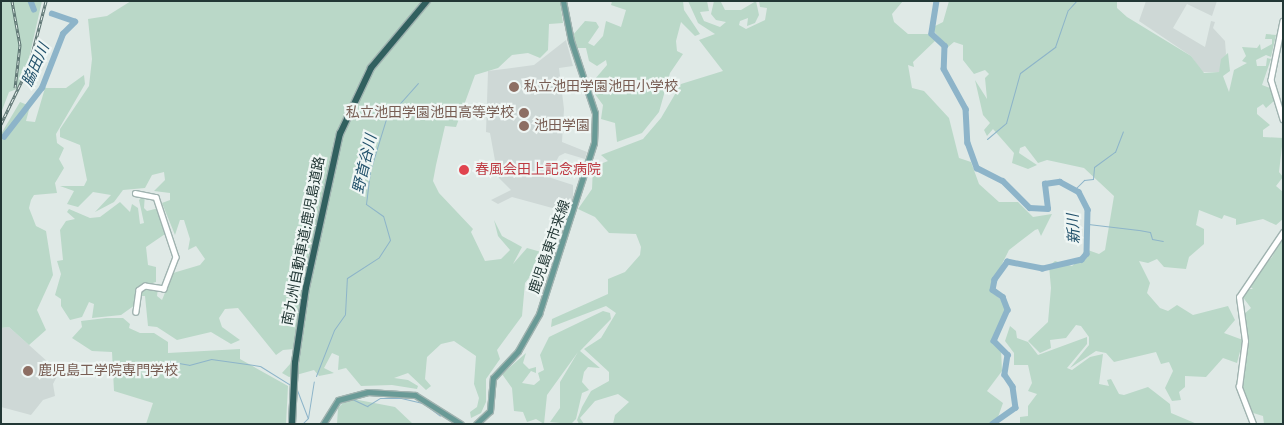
<!DOCTYPE html>
<meta charset="utf-8">
<style>
body{margin:0}
#map{position:relative;width:1284px;height:425px;overflow:hidden;background:#dfe9e6;font-family:Rubik,"Noto Sans JP",sans-serif}
div>[style]{position:absolute}
.built>*{inset:0;background:#ced8d6}
.green>*{inset:0;background:#bad8c8}
.stream>*{height:1px;margin:-0.5px;padding:0 0.5px;transform-origin:0.5px;border-radius:0.5px;background:#8db4c9}
.river>*{height:5.5px;margin:-2.75px;padding:0 2.75px;transform-origin:2.75px;border-radius:2.75px;background:#8db4c9}
.roads{filter:drop-shadow(1px 0 #a0b3b0) drop-shadow(-1px 0 #a0b3b0) drop-shadow(0 1px #a0b3b0) drop-shadow(0 -1px #a0b3b0)}
.secondary>*{height:4.5px;margin:-2.25px;padding:0 2.25px;transform-origin:2.25px;border-radius:2.25px;background:#fff}
.primary>*{height:5px;margin:-2.5px;padding:0 2.5px;transform-origin:2.5px;border-radius:2.5px;background:#699a96}
.highway>*{height:5.5px;margin:-2.75px;padding:0 2.75px;transform-origin:2.75px;border-radius:2.75px;background:#31605f}
.rail>*{height:3px;margin-top:-1.5px;transform-origin:0;background:repeating-linear-gradient(90deg,#eff6f4 0 4px,#5c7371 0 8px);box-sizing:border-box;border-block:1px solid #5c7371}
.dots>*{width:14px;height:14px;translate:-50% -50%;box-sizing:border-box;border:2px solid #eff6f4;border-radius:50%}
span{translate:-50% -50%;white-space:nowrap;text-align:center;line-height:1.15;-webkit-text-stroke:4.5px #eff6f4;paint-order:stroke}
.education-label{font-size:14px;color:#785e54}
.left{translate:0 -50%;text-align:left}
.right{translate:-100% -50%;text-align:right}
.health-label{font-size:14px;color:#be3a42}
.street-label{font-size:14px;color:#223735}
.water-label{font-size:15px;color:#23526c;font-style:italic}
.frame{position:absolute;inset:0;border:2px solid #223735;pointer-events:none}
</style>
<div id="map">
<div class="built">
<div style="clip-path:polygon(1146px 1px,1217px 1px,1212px 16px,1187px 4px,1173px 28px,1205px 47px,1211px 21px,1215px 22px,1213px 28px,1225px 41px,1226px 54px,1219px 72px,1202px 72px,1191px 56px,1139px 21px)"></div>
<div style="clip-path:polygon(566px 40px,573px 66px,559px 68px,564px 109px,562px 142px,587px 152px,585px 159px,565px 153px,559px 156px,548px 177px,573px 185px,573px 204px,565px 217px,556px 209px,512px 197px,498px 204px,491px 200px,511px 190px,498px 177px,490px 133px,486px 132px,488px 71px,534px 65px)"></div>
<div style="clip-path:polygon(9px 327px,59px 372px,53px 384px,55px 396px,43px 400px,31px 415px,1px 407px,1px 328px)"></div>
</div>
<div class="green">
<div style="clip-path:polygon(1px 1px,42px 1px,27px 67px,17px 89px,9px 92px,1px 113px)"></div>
<div style="clip-path:polygon(131px 1px,560px 1px,563px 23px,549px 24px,548px 50px,540px 58px,528px 53px,512px 55px,498px 68px,475px 75px,456px 127px,445px 126px,436px 165px,433px 181px,439px 193px,473px 229px,471px 232px,485px 261px,501px 259px,510px 250px,498px 236px,494px 220px,502px 236px,522px 247px,513px 264px,527px 248px,541px 252px,536px 263px,539px 265px,525px 283px,522px 316px,497px 350px,500px 359px,486px 379px,486px 402px,481px 413px,471px 418px,470px 412px,477px 407px,479px 398px,474px 384px,476px 356px,454px 341px,441px 344px,427px 357px,425px 379px,431px 386px,426px 390px,408px 373px,394px 378px,408px 380px,418px 386px,417px 389px,392px 385px,361px 386px,346px 368px,338px 370px,339px 356px,332px 353px,324px 368px,334px 373px,319px 376px,314px 370px,289px 377px,282px 373px,290px 364px,294px 349px,283px 350px,276px 355px,238px 308px,225px 309px,219px 318px,222px 327px,240px 340px,231px 344px,211px 332px,177px 340px,157px 327px,148px 326px,145px 296px,139px 296px,140px 292px,148px 287px,158px 288px,157px 296px,162px 300px,173px 273px,200px 265px,205px 259px,196px 246px,188px 250px,190px 239px,184px 220px,180px 220px,175px 235px,162px 203px,170px 200px,170px 193px,154px 191px,165px 180px,164px 172px,152px 175px,145px 188px,123px 190px,114px 202px,95px 212px,111px 195px,93px 192px,78px 207px,67px 204px,74px 191px,60px 186px,84px 186px,87px 180px,80px 145px,60px 137px,60px 129px,89px 86px,92px 59px,88px 19px,107px 16px)"></div>
<div style="clip-path:polygon(612px 1px,683px 1px,684px 10px,700px 34px,695px 36px,681px 22px,676px 41px,677px 51px,683px 54px,670px 73px,659px 112px,642px 133px,617px 142px,615px 123px,601px 119px,603px 105px,589px 86px,607px 65px,606px 60px,597px 66px,589px 61px,586px 48px,576px 48px,573px 35px,585px 21px,596px 22px,599px 27px,588px 43px,594px 46px,603px 36px,606px 21px,621px 27px,626px 10px,611px 5px)"></div>
<div style="clip-path:polygon(688px 1px,707px 1px,709px 11px,700px 12px,704px 21px,720px 27px,726px 22px,716px 20px,711px 14px,714px 1px,721px 2px,725px 10px,741px 10px,756px 1px,759px 15px,755px 23px,747px 26px,748px 18px,740px 21px,739px 25px,746px 29px,765px 20px,767px 8px,760px 7px,759px 1px,903px 1px,892px 14px,894px 22px,908px 34px,928px 34px,936px 40px,913px 62px,914px 67px,908px 65px,912px 88px,924px 91px,949px 118px,959px 158px,971px 162px,979px 184px,999px 202px,1018px 202px,1033px 217px,1052px 214px,1041px 236px,1038px 229px,1035px 230px,1009px 250px,992px 284px,991px 291px,1010px 308px,995px 339px,1001px 349px,1002px 371px,987px 391px,1003px 403px,997px 420px,987px 424px,613px 424px,615px 415px,629px 402px,618px 394px,595px 401px,580px 418px,584px 424px,579px 424px,577px 420px,582px 407px,591px 391px,609px 381px,609px 372px,584px 349px,601px 338px,616px 313px,606px 306px,551px 327px,552px 319px,608px 294px,608px 279px,625px 272px,640px 255px,641px 247px,636px 234px,609px 233px,595px 217px,578px 209px,592px 189px,593px 167px,608px 161px,601px 155px,643px 139px,661px 118px,681px 84px,723px 71px,699px 40px,715px 34px,698px 23px)"></div>
<div style="clip-path:polygon(949px 1px,1117px 1px,1117px 8px,1127px 17px,1191px 56px,1204px 73px,1219px 72px,1221px 59px,1228px 53px,1230px 71px,1223px 76px,1229px 92px,1234px 70px,1247px 63px,1242px 61px,1246px 56px,1242px 47px,1257px 48px,1260px 44px,1261px 50px,1272px 44px,1272px 39px,1265px 39px,1266px 34px,1276px 35px,1271px 57px,1266px 55px,1256px 60px,1257px 66px,1266px 66px,1267px 58px,1271px 59px,1262px 85px,1270px 88px,1274px 101px,1266px 108px,1263px 104px,1257px 108px,1257px 114px,1270px 125px,1263px 130px,1263px 137px,1283px 138px,1279px 172px,1283px 177px,1276px 186px,1283px 192px,1283px 219px,1276px 225px,1263px 219px,1236px 225px,1236px 219px,1224px 215px,1222px 219px,1199px 210px,1196px 225px,1204px 229px,1204px 244px,1189px 257px,1186px 269px,1164px 267px,1157px 259px,1148px 263px,1139px 261px,1150px 283px,1147px 293px,1160px 308px,1168px 311px,1177px 305px,1193px 315px,1228px 306px,1235px 320px,1224px 333px,1243px 340px,1237px 363px,1223px 358px,1206px 377px,1185px 376px,1185px 387px,1179px 392px,1181px 400px,1172px 401px,1165px 388px,1173px 371px,1169px 362px,1161px 364px,1156px 352px,1114px 362px,1106px 353px,1096px 351px,1070px 368px,1089px 345px,1089px 337px,1081px 326px,1076px 325px,1066px 338px,1050px 340px,1051px 348px,1040px 353px,1028px 341px,1048px 322px,1051px 288px,1049px 266px,1055px 261px,1072px 266px,1081px 258px,1085px 249px,1099px 254px,1105px 250px,1114px 196px,1084px 168px,1047px 160px,1038px 163px,1025px 146px,1020px 148px,1019px 153px,1037px 165px,1028px 169px,1012px 163px,1014px 153px,993px 129px,987px 136px,984px 130px,990px 123px,983px 115px,975px 80px,987px 99px,985px 78px,989px 74px,985px 70px,974px 74px,963px 60px,963px 45px,954px 42px,948px 47px,931px 28px,943px 22px)"></div>
<div style="clip-path:polygon(84px 75px,85px 84px,56px 134px,57px 143px,64px 148px,59px 159px,64px 168px,55px 183px,57px 193px,34px 195px,31px 200px,29px 208px,36px 226px,46px 231px,53px 275px,37px 310px,46px 330px,29px 345px,9px 327px,1px 328px,1px 134px,20px 102px,30px 106px,26px 121px,35px 122px,45px 88px,66px 88px)"></div>
<div style="clip-path:polygon(145px 194px,144px 208px,147px 211px,159px 208px,168px 232px,146px 247px,148px 265px,156px 267px,156px 282px,139px 287px,135px 305px,121px 315px,92px 318px,94px 304px,89px 302px,82px 317px,70px 320px,61px 306px,61px 299px,55px 295px,61px 274px,57px 261px,63px 260px,60px 230px,66px 221px,75px 219px,67px 212px,69px 209px,90px 218px,100px 217px,120px 202px,130px 212px,132px 204px,138px 208px,140px 224px,144px 223px,139px 200px)"></div>
<div style="clip-path:polygon(1283px 235px,1283px 424px,1264px 424px,1263px 416px,1250px 412px,1241px 386px,1246px 342px,1243px 315px,1251px 308px,1242px 296px,1245px 289px,1253px 289px,1247px 284px,1272px 257px)"></div>
<div style="clip-path:polygon(603px 311px,610px 313px,611px 319px,580px 351px,600px 368px,588px 367px,584px 372px,582px 382px,589px 390px,582px 393px,576px 419px,571px 424px,550px 422px,560px 408px,560px 382px,578px 352px,547px 395px,544px 424px,536px 419px,527px 422px,523px 412px,514px 411px,512px 388px,502px 374px,526px 353px,523px 363px,529px 369px,536px 367px,536px 373px,531px 371px,522px 383px,534px 385px,540px 380px,538px 373px,544px 370px,540px 355px,549px 337px)"></div>
<div style="clip-path:polygon(106px 318px,123px 318px,130px 324px,129px 328px,140px 333px,154px 333px,168px 342px,168px 353px,240px 349px,240px 359px,288px 386px,286px 424px,146px 424px,153px 403px,114px 391px,112px 352px,92px 351px,72px 338px,82px 327px,81px 321px)"></div>
<div style="clip-path:polygon(1010px 326px,1016px 331px,1017px 338px,1028px 342px,1038px 355px,1087px 337px,1087px 344px,1067px 368px,1072px 370px,1090px 357px,1103px 354px,1099px 384px,1109px 386px,1107px 380px,1111px 379px,1119px 394px,1124px 395px,1148px 387px,1170px 404px,1171px 413px,1197px 424px,1020px 424px,1020px 417px,1028px 416px,1028px 406px,1037px 394px,1028px 391px,1032px 383px,1028px 365px,1014px 365px,1014px 353px,1005px 341px)"></div>
<div style="clip-path:polygon(348px 398px,395px 407px,413px 424px,337px 424px,338px 408px)"></div>
</div>
<div class="stream">
<div style="left:987px;top:139px;width:25px;rotate:-40deg"></div>
<div style="left:1006px;top:123px;width:52px;rotate:-74.4deg"></div>
<div style="left:1020px;top:73px;width:44px;rotate:-36.6deg"></div>
<div style="left:1055px;top:47px;width:39px;rotate:-71deg"></div>
<div style="left:1068px;top:10px;width:12px;rotate:-48deg"></div>
<div style="left:1075px;top:189px;width:13px;rotate:-45deg"></div>
<div style="left:1084px;top:180px;width:9px;rotate:-6deg"></div>
<div style="left:1093px;top:179px;width:12px;rotate:-85deg"></div>
<div style="left:1094px;top:167px;width:26px;rotate:-36deg"></div>
<div style="left:1115px;top:152px;width:22px;rotate:-69deg"></div>
<div style="left:1088px;top:224px;width:51px;rotate:6.7deg"></div>
<div style="left:1139px;top:230px;width:11px;rotate:10deg"></div>
<div style="left:1150px;top:232px;width:7px;rotate:74deg"></div>
<div style="left:1152px;top:239px;width:11px;rotate:10deg"></div>
<div style="left:167px;top:361px;width:22px;rotate:10deg"></div>
<div style="left:189px;top:365px;width:23px;rotate:-15deg"></div>
<div style="left:211px;top:359px;width:49px;rotate:8.1deg"></div>
<div style="left:260px;top:366px;width:38px;rotate:32deg"></div>
<div style="left:316px;top:376px;width:49px;rotate:-68.6deg"></div>
<div style="left:334px;top:330px;width:19px;rotate:-55deg"></div>
<div style="left:345px;top:314px;width:36px;rotate:-87deg"></div>
<div style="left:347px;top:278px;width:38px;rotate:-33deg"></div>
<div style="left:379px;top:257px;width:20px;rotate:-57deg"></div>
<div style="left:390px;top:240px;width:25px;rotate:-106deg"></div>
<div style="left:383px;top:216px;width:21px;rotate:-145deg"></div>
<div style="left:366px;top:204px;width:33px;rotate:-83deg"></div>
<div style="left:370px;top:171px;width:54px;rotate:-72.9deg"></div>
<div style="left:386px;top:119px;width:48px;rotate:-48.4deg"></div>
<div style="left:297px;top:390px;width:30px;rotate:69deg"></div>
<div style="left:352px;top:399px;width:17px;rotate:25deg"></div>
<div style="left:367px;top:406px;width:15px;rotate:-32deg"></div>
<div style="left:380px;top:398px;width:21px"></div>
<div style="left:401px;top:398px;width:23px;rotate:13deg"></div>
<div style="left:423px;top:403px;width:21px;rotate:37deg"></div>
<div style="left:302px;top:424px;width:8px;rotate:-45deg"></div>
<div style="left:308px;top:418px;width:37px;rotate:-81deg"></div>
</div>
<div class="river">
<div style="left:31px;top:1px;width:9px;rotate:69deg"></div>
<div style="left:937px;top:1px;width:33px;rotate:99deg"></div>
<div style="left:932px;top:34px;width:18px;rotate:43deg"></div>
<div style="left:945px;top:46px;width:23px;rotate:92deg"></div>
<div style="left:944px;top:69px;width:46px;rotate:61.2deg"></div>
<div style="left:966px;top:109px;width:34px;rotate:87deg"></div>
<div style="left:968px;top:143px;width:27px;rotate:70deg"></div>
<div style="left:977px;top:168px;width:29px;rotate:27deg"></div>
<div style="left:1003px;top:181px;width:38px;rotate:45deg"></div>
<div style="left:1030px;top:208px;width:18px;rotate:3deg"></div>
<div style="left:1048px;top:209px;width:25px;rotate:-97deg"></div>
<div style="left:1045px;top:184px;width:15px;rotate:-8deg"></div>
<div style="left:1060px;top:182px;width:21px;rotate:28deg"></div>
<div style="left:1079px;top:192px;width:20px;rotate:63deg"></div>
<div style="left:1088px;top:210px;width:44px;rotate:91.3deg"></div>
<div style="left:1087px;top:254px;width:8px;rotate:130deg"></div>
<div style="left:1082px;top:260px;width:40px;rotate:167deg"></div>
<div style="left:1043px;top:269px;width:36px;rotate:-169deg"></div>
<div style="left:1008px;top:262px;width:22px;rotate:126deg"></div>
<div style="left:995px;top:280px;width:10px;rotate:101deg"></div>
<div style="left:993px;top:290px;width:12px;rotate:35deg"></div>
<div style="left:1003px;top:297px;width:14px;rotate:69deg"></div>
<div style="left:1008px;top:310px;width:34px;rotate:114deg"></div>
<div style="left:994px;top:341px;width:20px;rotate:45deg"></div>
<div style="left:1008px;top:355px;width:20px;rotate:99deg"></div>
<div style="left:1005px;top:375px;width:14px;rotate:56deg"></div>
<div style="left:1013px;top:387px;width:21px;rotate:82deg"></div>
<div style="left:1016px;top:408px;width:28px;rotate:145deg"></div>
<div style="left:4px;top:137px;width:62px;rotate:-52.2deg"></div>
<div style="left:42px;top:88px;width:58px;rotate:-68.7deg"></div>
<div style="left:63px;top:34px;width:17px;rotate:-45deg"></div>
<div style="left:75px;top:22px;width:24px;rotate:-161deg"></div>
</div>
<div class="roads">
<div class="secondary">
<div style="left:1283px;top:21px;width:60px;rotate:101.5deg"></div>
<div style="left:1271px;top:80px;width:41px;rotate:72.9deg"></div>
<div style="left:135px;top:193px;width:21px;rotate:11deg"></div>
<div style="left:156px;top:197px;width:63px;rotate:71.6deg"></div>
<div style="left:176px;top:257px;width:34px;rotate:111deg"></div>
<div style="left:164px;top:289px;width:19px;rotate:-171deg"></div>
<div style="left:145px;top:286px;width:7px;rotate:146deg"></div>
<div style="left:139px;top:290px;width:22px;rotate:98deg"></div>
<div style="left:1253px;top:424px;width:40px;rotate:-111deg"></div>
<div style="left:1239px;top:387px;width:46px;rotate:-82.6deg"></div>
<div style="left:1245px;top:341px;width:44px;rotate:-97.8deg"></div>
<div style="left:1239px;top:297px;width:78px;rotate:-55.9deg"></div>
</div>
<div class="primary">
<div style="left:323px;top:424px;width:28px;rotate:-58deg"></div>
<div style="left:338px;top:400px;width:31px;rotate:-15deg"></div>
<div style="left:368px;top:392px;width:47px;rotate:3.7deg"></div>
<div style="left:415px;top:395px;width:54px;rotate:32.2deg"></div>
<div style="left:476px;top:424px;width:19px;rotate:-43deg"></div>
<div style="left:490px;top:411px;width:33px;rotate:-85deg"></div>
<div style="left:493px;top:378px;width:37px;rotate:-47deg"></div>
<div style="left:518px;top:351px;width:43px;rotate:-60.4deg"></div>
<div style="left:539px;top:314px;width:180px;rotate:-72.2deg"></div>
<div style="left:594px;top:143px;width:30px;rotate:-88deg"></div>
<div style="left:595px;top:113px;width:76px;rotate:-108.4deg"></div>
<div style="left:571px;top:41px;width:41px;rotate:-101.3deg"></div>
</div>
<div class="highway">
<div style="left:292px;top:424px;width:61px;rotate:-87.2deg"></div>
<div style="left:295px;top:363px;width:76px;rotate:-81.7deg"></div>
<div style="left:306px;top:288px;width:158px;rotate:-77.6deg"></div>
<div style="left:340px;top:134px;width:73px;rotate:-64.8deg"></div>
<div style="left:371px;top:68px;width:87px;rotate:-50.1deg"></div>
</div>
</div>
<div class="rail">
<div style="left:12px;top:1px;width:45px;rotate:79.7deg"></div>
<div style="left:20px;top:45px;width:43px;rotate:96.6deg"></div>
<div style="left:1px;top:124px;width:64px;rotate:-64.2deg"></div>
<div style="left:29px;top:66px;width:67px;rotate:-75.3deg"></div>
</div>
<div class="dots">
<div style="left:514px;top:87px;background:#8d6e63"></div>
<div style="left:524px;top:113px;background:#8d6e63"></div>
<div style="left:524px;top:126px;background:#8d6e63"></div>
<div style="left:464px;top:170px;background:#e0444e"></div>
<div style="left:28px;top:371px;background:#8d6e63"></div>
</div>
<div class="education-label">
<span class="left" style="left:524px;top:87px">私立池田学園池田小学校</span>
<span class="right" style="left:514px;top:113px">私立池田学園池田高等学校</span>
<span class="left" style="left:534px;top:126px">池田学園</span>
<span class="left" style="left:38px;top:371px">鹿児島工学院専門学校</span>
</div>
<div class="health-label">
<span class="left" style="left:475px;top:170px">春風会田上記念病院</span>
</div>
<div class="street-label">
<span style="left:304px;top:241px;rotate:-79deg">南九州自動車道;鹿児島道路</span>
<span style="left:550px;top:247px;rotate:-71deg">鹿児島東市来線</span>
</div>
<div class="water-label">
<span style="left:36px;top:65px;rotate:-66deg">脇田川</span>
<span style="left:365px;top:164px;rotate:-77deg">野首谷川</span>
<span style="left:1074px;top:229px;rotate:-92deg">新川</span>
</div>
<div class="frame"></div>
</div>
